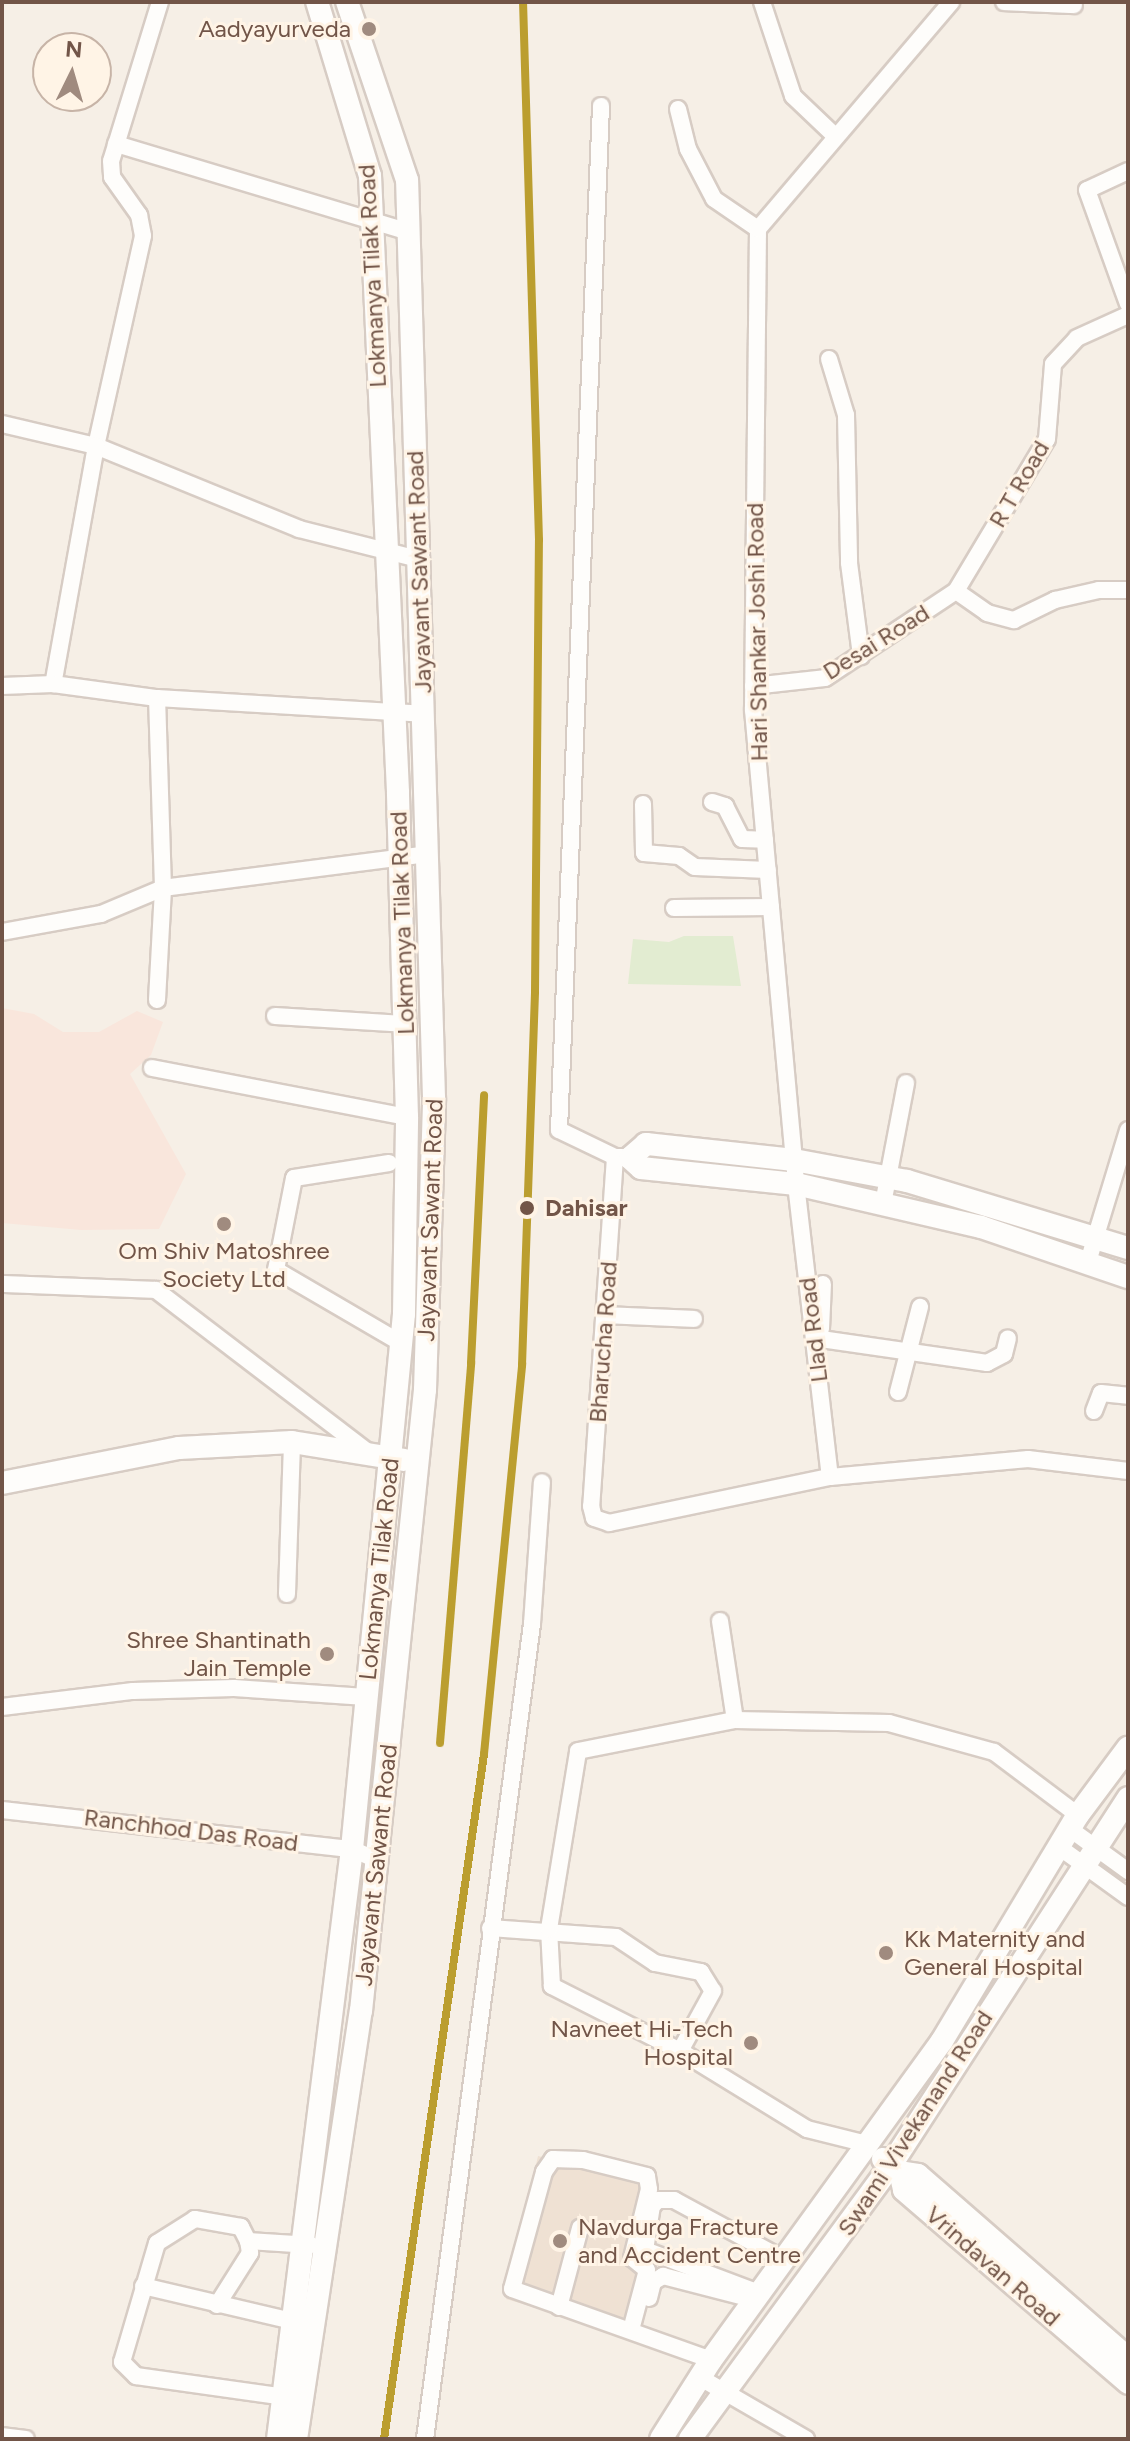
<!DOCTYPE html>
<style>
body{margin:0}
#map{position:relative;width:1130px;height:2441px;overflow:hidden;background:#f6efe6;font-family:Figtree,sans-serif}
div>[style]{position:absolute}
.residential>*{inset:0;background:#efe1d3}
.commercial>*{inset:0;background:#f9e6dc}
.green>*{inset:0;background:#e2ecd1}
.roads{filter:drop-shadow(2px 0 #d7ccc4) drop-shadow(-2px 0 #d7ccc4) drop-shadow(0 2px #d7ccc4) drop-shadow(0 -2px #d7ccc4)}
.street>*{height:16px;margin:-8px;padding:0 8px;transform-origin:8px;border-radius:8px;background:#fefdfb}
.secondary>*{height:22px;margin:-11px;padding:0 11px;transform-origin:11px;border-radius:11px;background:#fefdfb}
.rail-1>*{height:8px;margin:-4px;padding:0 4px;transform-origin:4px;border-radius:4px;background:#bb9e2f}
.dots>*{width:22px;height:22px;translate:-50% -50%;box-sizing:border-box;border:4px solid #fff4e6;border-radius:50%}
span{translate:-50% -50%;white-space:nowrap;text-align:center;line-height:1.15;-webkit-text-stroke:6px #fff4e6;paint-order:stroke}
.poi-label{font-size:24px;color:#725548}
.right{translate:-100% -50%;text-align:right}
.left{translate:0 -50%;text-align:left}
.street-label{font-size:24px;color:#725548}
.stop-label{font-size:24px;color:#725548;font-weight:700}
.frame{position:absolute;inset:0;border:4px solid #725548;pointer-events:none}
.north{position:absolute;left:32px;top:32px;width:80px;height:80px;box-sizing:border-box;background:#fff4e6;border:2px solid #c7b4a7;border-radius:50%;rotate:5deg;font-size:22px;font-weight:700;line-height:32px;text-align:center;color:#725548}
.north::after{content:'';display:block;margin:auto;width:28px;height:36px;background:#a08b7f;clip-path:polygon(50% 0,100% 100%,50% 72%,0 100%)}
</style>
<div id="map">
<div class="residential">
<div style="clip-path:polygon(538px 2156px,645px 2183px,643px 2259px,626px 2324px,686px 2340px,680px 2352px,506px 2299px)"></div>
</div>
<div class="commercial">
<div style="clip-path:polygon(2px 1008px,34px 1014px,63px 1032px,99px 1032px,137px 1011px,163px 1022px,151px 1055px,130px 1074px,186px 1174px,159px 1229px,81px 1230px,2px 1223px)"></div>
</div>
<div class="green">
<div style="clip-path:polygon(684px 936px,733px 936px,741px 986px,628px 984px,633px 939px,669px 942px)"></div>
</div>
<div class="roads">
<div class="street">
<div style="left:160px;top:2px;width:166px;rotate:107.1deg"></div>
<div style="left:111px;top:161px;width:16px;rotate:86deg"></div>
<div style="left:112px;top:177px;width:47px;rotate:54.6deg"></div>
<div style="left:139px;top:215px;width:21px;rotate:79deg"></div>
<div style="left:143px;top:236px;width:215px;rotate:102.6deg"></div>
<div style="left:96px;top:446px;width:219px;rotate:22.2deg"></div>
<div style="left:299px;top:529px;width:123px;rotate:14.1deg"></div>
<div style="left:762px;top:2px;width:99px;rotate:71.7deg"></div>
<div style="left:793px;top:96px;width:57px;rotate:43.6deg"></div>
<div style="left:1004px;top:2px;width:70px;rotate:2.5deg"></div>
<div style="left:601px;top:106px;width:1025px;rotate:92.35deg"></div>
<div style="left:559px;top:1130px;width:62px;rotate:25.7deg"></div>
<div style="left:678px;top:109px;width:41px;rotate:76deg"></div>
<div style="left:688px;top:149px;width:56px;rotate:62.5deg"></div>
<div style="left:714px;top:199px;width:53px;rotate:34.3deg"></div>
<div style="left:116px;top:144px;width:306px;rotate:16.7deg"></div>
<div style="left:1128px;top:171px;width:45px;rotate:155.1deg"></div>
<div style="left:1087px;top:190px;width:121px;rotate:70.2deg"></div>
<div style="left:758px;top:229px;width:481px;rotate:90.6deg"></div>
<div style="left:753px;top:710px;width:476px;rotate:84.8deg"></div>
<div style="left:796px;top:1184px;width:295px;rotate:83.4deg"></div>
<div style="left:758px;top:229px;width:298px;rotate:-49.6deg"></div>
<div style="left:829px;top:359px;width:59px;rotate:73.1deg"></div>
<div style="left:846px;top:415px;width:148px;rotate:88.8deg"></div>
<div style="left:849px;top:563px;width:94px;rotate:82.6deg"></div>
<div style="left:2px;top:424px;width:97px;rotate:13.2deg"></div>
<div style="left:96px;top:446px;width:242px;rotate:100.2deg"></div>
<div style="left:53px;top:684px;width:105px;rotate:7.7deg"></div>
<div style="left:157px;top:698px;width:266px;rotate:3.4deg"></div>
<div style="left:956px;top:591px;width:177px;rotate:-59.1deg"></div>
<div style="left:1047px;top:439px;width:75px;rotate:-85.4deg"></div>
<div style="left:1053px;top:364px;width:35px;rotate:-47deg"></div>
<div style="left:1077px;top:338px;width:56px;rotate:-24.3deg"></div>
<div style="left:2px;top:686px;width:51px;rotate:-2.2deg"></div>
<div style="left:753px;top:686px;width:72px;rotate:-6.3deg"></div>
<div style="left:825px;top:678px;width:157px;rotate:-33.6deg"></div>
<div style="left:956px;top:591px;width:38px;rotate:35deg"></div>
<div style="left:987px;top:613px;width:28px;rotate:15deg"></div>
<div style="left:1014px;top:620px;width:46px;rotate:-26deg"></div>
<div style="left:1055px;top:600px;width:45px;rotate:-12.8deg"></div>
<div style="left:1099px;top:590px;width:29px"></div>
<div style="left:712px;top:802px;width:14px;rotate:17deg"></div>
<div style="left:725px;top:806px;width:37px;rotate:63deg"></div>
<div style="left:742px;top:839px;width:23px;rotate:2deg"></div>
<div style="left:643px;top:804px;width:49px;rotate:88.8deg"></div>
<div style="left:644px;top:853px;width:35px;rotate:5deg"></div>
<div style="left:679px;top:856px;width:19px;rotate:35deg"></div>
<div style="left:695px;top:867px;width:73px;rotate:2.4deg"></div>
<div style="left:674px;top:908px;width:97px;rotate:-0.6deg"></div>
<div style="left:2px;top:932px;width:101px;rotate:-10.3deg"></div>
<div style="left:101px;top:914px;width:67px;rotate:-22.8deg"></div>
<div style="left:163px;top:888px;width:266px;rotate:-7.3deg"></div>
<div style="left:157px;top:1000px;width:112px;rotate:-86.9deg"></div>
<div style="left:163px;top:888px;width:190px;rotate:-91.8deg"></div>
<div style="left:275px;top:1016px;width:129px;rotate:3.5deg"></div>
<div style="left:152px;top:1068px;width:260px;rotate:10.9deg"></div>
<div style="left:622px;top:1157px;width:7px;rotate:180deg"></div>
<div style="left:615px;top:1157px;width:350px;rotate:93.9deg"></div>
<div style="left:591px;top:1506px;width:12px;rotate:76deg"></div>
<div style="left:594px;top:1518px;width:16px;rotate:18deg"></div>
<div style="left:609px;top:1523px;width:226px;rotate:-11.8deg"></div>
<div style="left:830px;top:1477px;width:199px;rotate:-5.2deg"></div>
<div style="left:1028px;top:1459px;width:101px;rotate:6.8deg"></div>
<div style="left:389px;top:1163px;width:96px;rotate:171deg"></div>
<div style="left:294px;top:1178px;width:94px;rotate:101.1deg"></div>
<div style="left:276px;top:1270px;width:145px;rotate:30.3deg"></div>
<div style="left:883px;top:1204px;width:123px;rotate:-79.2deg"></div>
<div style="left:1088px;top:1262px;width:138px;rotate:-73.1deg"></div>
<div style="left:2px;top:1284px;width:154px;rotate:2.2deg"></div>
<div style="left:156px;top:1290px;width:268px;rotate:37.4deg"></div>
<div style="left:606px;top:1315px;width:88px;rotate:2.6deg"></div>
<div style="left:821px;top:1329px;width:45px;rotate:-87.5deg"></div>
<div style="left:814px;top:1338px;width:175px;rotate:8.2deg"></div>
<div style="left:987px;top:1363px;width:19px;rotate:-28deg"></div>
<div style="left:1004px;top:1354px;width:16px;rotate:-76deg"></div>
<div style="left:898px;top:1392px;width:88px;rotate:-75.5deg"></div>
<div style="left:1094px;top:1411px;width:19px;rotate:-69deg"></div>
<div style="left:1101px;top:1393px;width:27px;rotate:6deg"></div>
<div style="left:287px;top:1594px;width:152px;rotate:-88.1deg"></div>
<div style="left:720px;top:1621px;width:100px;rotate:81.4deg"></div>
<div style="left:2px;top:1707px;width:132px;rotate:-7deg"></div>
<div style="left:133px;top:1691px;width:101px;rotate:-1.7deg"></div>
<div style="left:234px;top:1688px;width:132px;rotate:3.9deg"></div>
<div style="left:2px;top:1810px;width:352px;rotate:6.4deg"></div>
<div style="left:352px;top:1849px;width:27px;rotate:24deg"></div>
<div style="left:1070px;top:1829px;width:72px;rotate:35.9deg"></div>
<div style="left:1059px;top:1847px;width:85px;rotate:35.9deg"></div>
<div style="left:490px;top:1928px;width:126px;rotate:4.1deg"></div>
<div style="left:616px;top:1937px;width:47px;rotate:33.7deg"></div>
<div style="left:655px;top:1963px;width:47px;rotate:11.1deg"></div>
<div style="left:701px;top:1972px;width:22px;rotate:58deg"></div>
<div style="left:713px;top:1991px;width:68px;rotate:118.8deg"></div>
<div style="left:867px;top:2144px;width:62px;rotate:-166deg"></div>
<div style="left:807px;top:2129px;width:149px;rotate:-148.4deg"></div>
<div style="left:680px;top:2051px;width:144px;rotate:-153.1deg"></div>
<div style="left:552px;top:1986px;width:57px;rotate:-93deg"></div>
<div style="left:549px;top:1929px;width:180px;rotate:-80.7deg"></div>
<div style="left:578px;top:1751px;width:160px;rotate:-11.2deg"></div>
<div style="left:735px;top:1720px;width:154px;rotate:1.1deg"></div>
<div style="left:889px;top:1723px;width:109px;rotate:15.4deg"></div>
<div style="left:994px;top:1752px;width:105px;rotate:36.9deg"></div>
<div style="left:248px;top:2241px;width:63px;rotate:3.6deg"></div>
<div style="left:143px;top:2286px;width:162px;rotate:13.2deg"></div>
<div style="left:759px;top:2293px;width:122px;rotate:-159.3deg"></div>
<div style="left:645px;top:2250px;width:45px;rotate:-81deg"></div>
<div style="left:652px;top:2206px;width:8px;rotate:-45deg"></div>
<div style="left:658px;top:2200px;width:16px"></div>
<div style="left:674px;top:2200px;width:124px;rotate:28.4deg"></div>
<div style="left:649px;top:2298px;width:16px;rotate:-76deg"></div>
<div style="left:653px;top:2282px;width:12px;rotate:-31deg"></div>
<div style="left:663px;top:2276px;width:81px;rotate:14.4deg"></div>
<div style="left:217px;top:2305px;width:62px;rotate:-57.6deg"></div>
<div style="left:250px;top:2253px;width:12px;rotate:-99deg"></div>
<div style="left:248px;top:2241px;width:16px;rotate:-117deg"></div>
<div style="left:241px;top:2227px;width:47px;rotate:-170.1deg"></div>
<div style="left:195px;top:2219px;width:45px;rotate:147.7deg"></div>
<div style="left:157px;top:2243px;width:124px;rotate:106.4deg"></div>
<div style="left:122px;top:2362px;width:20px;rotate:45deg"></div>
<div style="left:136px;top:2376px;width:158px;rotate:8deg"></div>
<div style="left:559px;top:2307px;width:82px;rotate:-75.1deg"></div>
<div style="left:631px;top:2330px;width:62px;rotate:-75.1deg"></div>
<div style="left:647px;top:2270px;width:19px;rotate:-141deg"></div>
<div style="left:632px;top:2258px;width:71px;rotate:-76.2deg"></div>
<div style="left:649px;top:2189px;width:13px;rotate:-99deg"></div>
<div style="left:647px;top:2176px;width:66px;rotate:-166deg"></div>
<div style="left:583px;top:2160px;width:30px;rotate:-178deg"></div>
<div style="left:553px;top:2159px;width:16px;rotate:125deg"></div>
<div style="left:544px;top:2172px;width:121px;rotate:105.3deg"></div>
<div style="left:512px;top:2289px;width:211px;rotate:19.6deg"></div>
<div style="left:699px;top:2377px;width:124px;rotate:30.1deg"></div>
<div style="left:2px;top:2436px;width:24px;rotate:7deg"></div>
<div style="left:425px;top:2439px;width:822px;rotate:-82.52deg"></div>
<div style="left:532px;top:1624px;width:142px;rotate:-86deg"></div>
</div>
<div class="secondary">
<div style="left:1128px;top:1248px;width:231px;rotate:-163.1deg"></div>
<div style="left:907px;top:1181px;width:115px;rotate:-169.5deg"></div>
<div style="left:794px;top:1160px;width:149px;rotate:-173.8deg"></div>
<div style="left:646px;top:1144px;width:21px;rotate:139deg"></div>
<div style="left:630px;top:1158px;width:15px;rotate:42deg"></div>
<div style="left:641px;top:1168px;width:156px;rotate:5.9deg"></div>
<div style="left:796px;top:1184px;width:190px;rotate:13.1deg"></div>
<div style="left:981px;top:1227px;width:155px;rotate:18.8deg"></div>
<div style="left:2px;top:1483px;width:180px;rotate:-11.2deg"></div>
<div style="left:179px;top:1448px;width:113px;rotate:-3deg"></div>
<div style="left:292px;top:1442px;width:113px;rotate:9.1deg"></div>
<div style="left:883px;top:2159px;width:21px;rotate:37deg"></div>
<div style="left:900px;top:2172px;width:18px;rotate:77deg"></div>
<div style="left:904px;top:2190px;width:296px;rotate:40.7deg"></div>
<div style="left:900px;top:2172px;width:18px;rotate:9deg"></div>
<div style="left:918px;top:2175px;width:279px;rotate:41.1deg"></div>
<div style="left:278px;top:2439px;width:595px;rotate:-82.85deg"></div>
<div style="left:352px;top:1849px;width:538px;rotate:-84.45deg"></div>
<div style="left:404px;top:1314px;width:197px;rotate:-89.1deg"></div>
<div style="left:407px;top:1117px;width:325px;rotate:-91.6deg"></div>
<div style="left:398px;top:792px;width:617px;rotate:-92.6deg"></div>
<div style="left:370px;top:176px;width:182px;rotate:-106.9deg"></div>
<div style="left:296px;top:2439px;width:433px;rotate:-81.4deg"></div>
<div style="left:361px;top:2011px;width:624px;rotate:-84.12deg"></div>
<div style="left:425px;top:1390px;width:292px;rotate:-88.2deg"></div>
<div style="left:434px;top:1098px;width:918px;rotate:-91.68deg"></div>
<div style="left:407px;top:180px;width:188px;rotate:-108.6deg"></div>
<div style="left:661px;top:2439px;width:93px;rotate:-57.7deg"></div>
<div style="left:711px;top:2360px;width:394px;rotate:-54.1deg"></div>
<div style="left:942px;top:2041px;width:264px;rotate:-59deg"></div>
<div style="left:1078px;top:1815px;width:84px;rotate:-53.3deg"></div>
<div style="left:690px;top:2439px;width:340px;rotate:-53.7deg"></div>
<div style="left:891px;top:2165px;width:437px;rotate:-57.1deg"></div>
</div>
</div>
<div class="rail-1">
<div style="left:440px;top:1743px;width:381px;rotate:-85.3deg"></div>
<div style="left:471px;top:1363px;width:268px;rotate:-87.2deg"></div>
<div style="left:384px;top:2439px;width:692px;rotate:-81.69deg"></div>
<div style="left:484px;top:1754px;width:391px;rotate:-84.4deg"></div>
<div style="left:522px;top:1365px;width:373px;rotate:-88deg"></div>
<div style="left:535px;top:992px;width:452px;rotate:-89.5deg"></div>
<div style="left:539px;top:540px;width:538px;rotate:-91.7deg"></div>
</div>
<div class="dots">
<div style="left:369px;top:29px;background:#a08b7f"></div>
<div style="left:527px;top:1208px;background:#725548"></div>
<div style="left:224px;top:1224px;background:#a08b7f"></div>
<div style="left:327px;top:1654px;background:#a08b7f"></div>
<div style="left:886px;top:1953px;background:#a08b7f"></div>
<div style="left:751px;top:2043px;background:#a08b7f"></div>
<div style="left:560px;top:2241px;background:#a08b7f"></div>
</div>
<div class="poi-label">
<span class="right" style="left:351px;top:29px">Aadyayurveda</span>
<span style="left:224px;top:1265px">Om Shiv Matoshree<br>Society Ltd</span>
<span class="right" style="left:311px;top:1654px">Shree Shantinath<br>Jain Temple</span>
<span class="left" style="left:904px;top:1953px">Kk Maternity and<br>General Hospital</span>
<span class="right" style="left:733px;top:2043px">Navneet Hi-Tech<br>Hospital</span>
<span class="left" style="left:578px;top:2241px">Navdurga Fracture<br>and Accident Centre</span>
</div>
<div class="street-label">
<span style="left:372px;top:276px;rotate:-93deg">Lokmanya Tilak Road</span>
<span style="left:1019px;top:484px;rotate:-60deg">R T Road</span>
<span style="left:419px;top:572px;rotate:-92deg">Jayavant Sawant Road</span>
<span style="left:757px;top:632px;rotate:-91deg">Hari Shankar Joshi Road</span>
<span style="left:876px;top:642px;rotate:-32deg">Desai Road</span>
<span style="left:402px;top:923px;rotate:-92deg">Lokmanya Tilak Road</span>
<span style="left:430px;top:1220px;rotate:-88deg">Jayavant Sawant Road</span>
<span style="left:813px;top:1330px;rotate:-97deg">Llad Road</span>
<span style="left:603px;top:1342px;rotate:-86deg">Bharucha Road</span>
<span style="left:379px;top:1569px;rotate:-84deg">Lokmanya Tilak Road</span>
<span style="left:191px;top:1830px;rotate:7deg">Ranchhod Das Road</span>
<span style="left:376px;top:1865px;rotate:-84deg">Jayavant Sawant Road</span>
<span style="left:915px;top:2123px;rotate:-57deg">Swami Vivekanand Road</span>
<span style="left:993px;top:2266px;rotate:41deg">Vrindavan Road</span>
</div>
<div class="stop-label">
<span class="left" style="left:545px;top:1208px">Dahisar</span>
</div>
<div class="frame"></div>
<div class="north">N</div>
</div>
